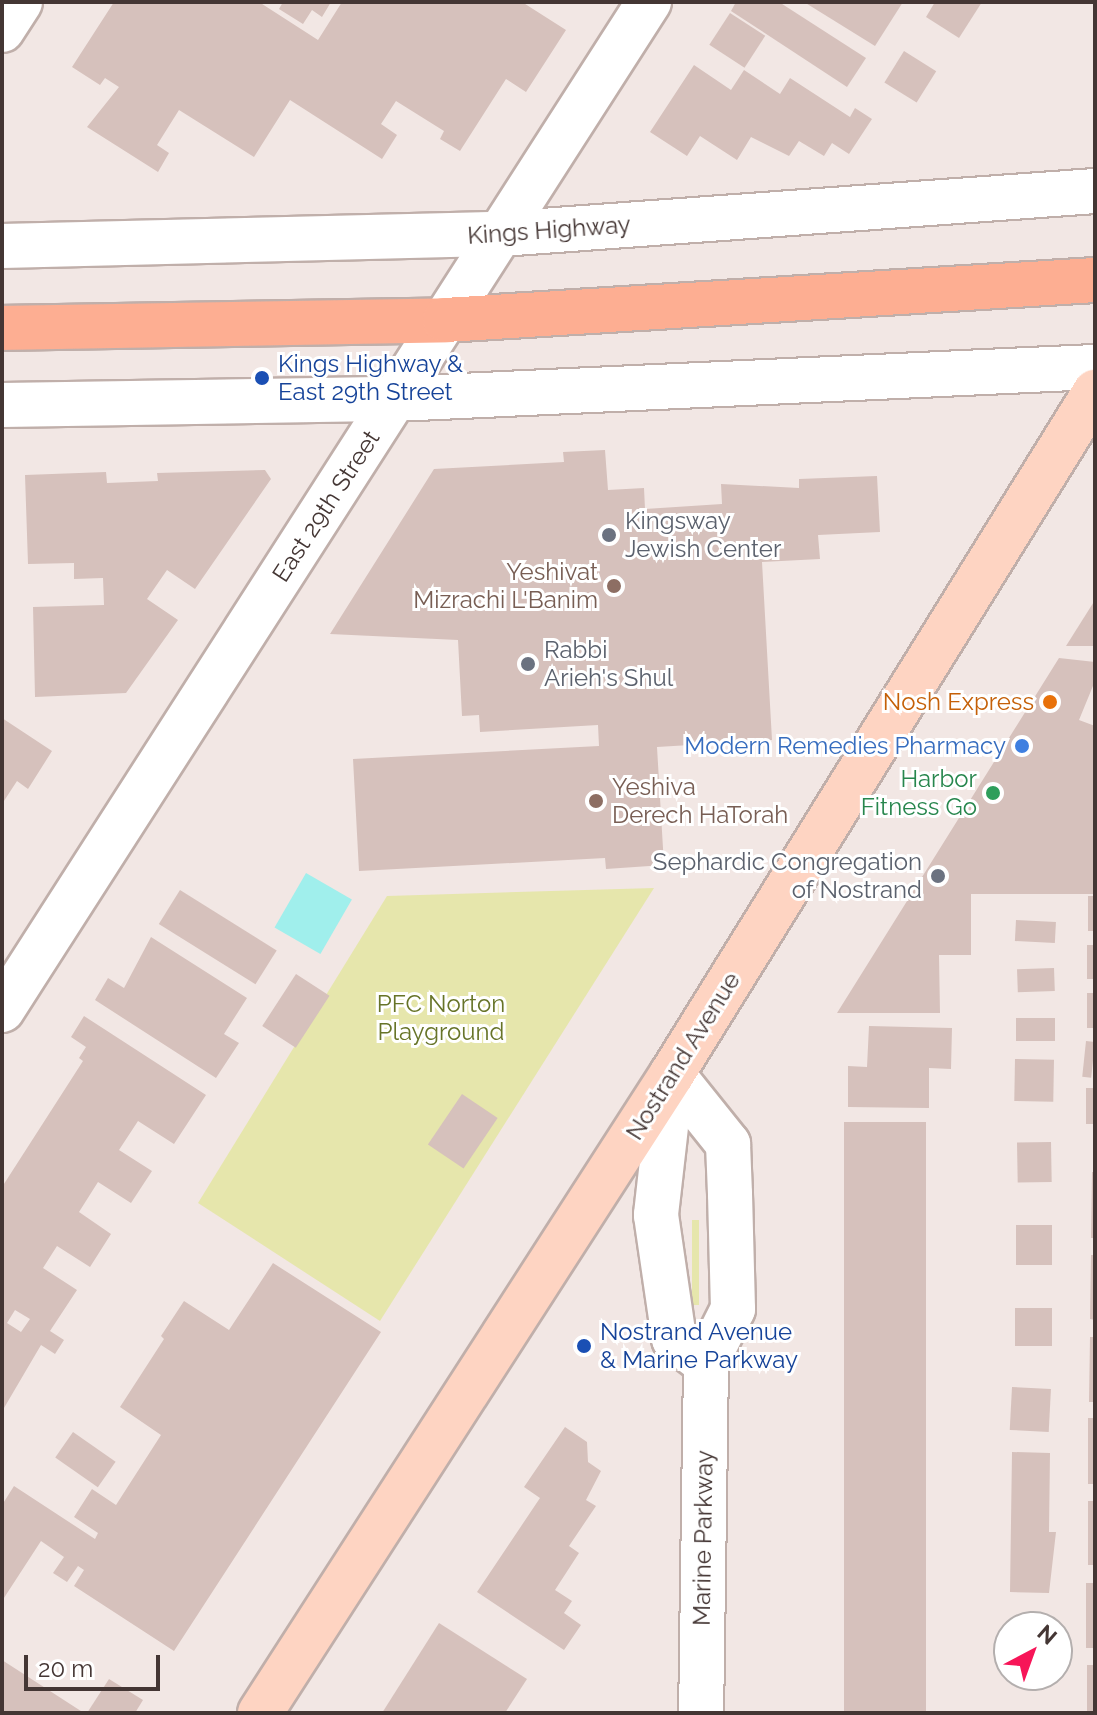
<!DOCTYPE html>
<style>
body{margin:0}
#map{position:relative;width:1097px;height:1715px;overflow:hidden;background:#f2e7e4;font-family:Raleway,sans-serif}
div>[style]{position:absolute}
.green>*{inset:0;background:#e6e6ac;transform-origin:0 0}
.water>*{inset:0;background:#a0efec;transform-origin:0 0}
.building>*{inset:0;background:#d6c1bc;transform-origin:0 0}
.roads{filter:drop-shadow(2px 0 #c0afaa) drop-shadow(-2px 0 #c0afaa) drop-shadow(0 2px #c0afaa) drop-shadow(0 -2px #c0afaa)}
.minor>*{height:44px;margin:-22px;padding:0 22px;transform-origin:22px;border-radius:22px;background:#fff}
.tertiary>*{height:44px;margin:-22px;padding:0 22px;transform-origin:22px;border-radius:22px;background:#fff}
.secondary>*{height:44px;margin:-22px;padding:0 22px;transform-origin:22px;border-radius:22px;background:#fed4c2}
.primary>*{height:44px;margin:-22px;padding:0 22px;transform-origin:22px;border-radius:22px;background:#fdae92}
.dots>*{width:22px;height:22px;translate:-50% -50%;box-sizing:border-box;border:4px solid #fff;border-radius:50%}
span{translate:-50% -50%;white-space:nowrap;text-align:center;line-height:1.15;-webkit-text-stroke:6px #fff;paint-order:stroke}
.street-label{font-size:24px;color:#443634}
.transit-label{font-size:24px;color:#164399}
.left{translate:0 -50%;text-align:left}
.worship-label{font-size:24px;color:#5b616d}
.right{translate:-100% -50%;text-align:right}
.education-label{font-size:24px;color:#785e54}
.food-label{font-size:24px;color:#c56008}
.shop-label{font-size:24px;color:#366cbe}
.leisure-label{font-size:24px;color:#27864d}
.park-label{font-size:24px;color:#677428}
.frame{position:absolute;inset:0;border:4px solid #443634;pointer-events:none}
.north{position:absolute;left:993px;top:1611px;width:80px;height:80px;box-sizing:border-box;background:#fff;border:2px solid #b4afae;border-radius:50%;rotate:41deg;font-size:22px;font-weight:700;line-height:32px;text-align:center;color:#443634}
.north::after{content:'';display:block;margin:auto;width:28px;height:36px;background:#f71558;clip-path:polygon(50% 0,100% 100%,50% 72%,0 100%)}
.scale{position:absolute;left:24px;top:1655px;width:136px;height:36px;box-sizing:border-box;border:4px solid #443634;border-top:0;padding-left:10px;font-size:24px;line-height:28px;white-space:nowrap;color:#443634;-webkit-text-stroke:6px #fff;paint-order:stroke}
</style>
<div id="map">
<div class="green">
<div style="clip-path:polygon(654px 888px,380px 1321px,198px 1203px,387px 896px)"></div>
<div style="left:692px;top:1220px;width:7px;height:85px"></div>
</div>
<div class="water">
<div style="left:306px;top:873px;width:53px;height:63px;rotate:30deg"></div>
</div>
<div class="building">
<div style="clip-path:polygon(114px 2px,259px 2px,318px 40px,342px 2px,522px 2px,566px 30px,526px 92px,506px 79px,460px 151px,440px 139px,444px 131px,396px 101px,381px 124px,397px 135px,382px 159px,290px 100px,254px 157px,179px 110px,157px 145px,169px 153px,158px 172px,87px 127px,119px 87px,105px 78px,100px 85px,72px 67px)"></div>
<div style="clip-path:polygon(283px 2px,331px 2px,322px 17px,312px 10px,303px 24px,279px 9px)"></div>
<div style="clip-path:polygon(736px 2px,779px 2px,866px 58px,847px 87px,731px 11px)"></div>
<div style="clip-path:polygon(804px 2px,903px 2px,875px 46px)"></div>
<div style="clip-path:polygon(935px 2px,982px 2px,959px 38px,926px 17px)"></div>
<div style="left:730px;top:13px;width:42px;height:38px;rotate:33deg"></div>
<div style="left:904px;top:51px;width:38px;height:37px;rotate:32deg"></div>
<div style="clip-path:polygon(694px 65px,731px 90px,744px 70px,780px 94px,790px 78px,850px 117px,855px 108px,872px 119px,849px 154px,832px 143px,824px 156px,799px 141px,789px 156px,751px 137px,737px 160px,700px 136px,687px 156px,650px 132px)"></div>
<div style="clip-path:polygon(605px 450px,608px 490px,644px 488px,645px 509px,722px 504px,721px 484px,799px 488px,799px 479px,877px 476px,880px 532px,818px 535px,820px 559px,762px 562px,772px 740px,657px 747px,664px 865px,606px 869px,605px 858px,359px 871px,353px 759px,599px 746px,598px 725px,480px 732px,479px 715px,462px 716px,458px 640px,330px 634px,434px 469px,564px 462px,563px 452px)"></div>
<div style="clip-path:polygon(265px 470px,271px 479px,195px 589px,167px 570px,147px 599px,178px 620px,126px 693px,35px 697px,33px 607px,104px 605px,103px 578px,74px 579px,74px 563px,28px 564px,25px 475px,106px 472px,107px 483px,158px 481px,157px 473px)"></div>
<div style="clip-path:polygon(1095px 600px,1095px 646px,1066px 646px)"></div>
<div style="clip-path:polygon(1059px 658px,1095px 662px,1095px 681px,1079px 720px,1095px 726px,1095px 894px,971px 894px,971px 955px,939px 955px,940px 1013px,837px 1013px)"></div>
<div style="clip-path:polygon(2px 718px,52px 751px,28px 789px,17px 781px,2px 804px)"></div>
<div style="left:180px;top:890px;width:114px;height:40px;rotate:32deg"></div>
<div style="left:1088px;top:896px;width:7px;height:35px"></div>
<div style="left:1016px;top:920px;width:40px;height:21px;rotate:3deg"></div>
<div style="clip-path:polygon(151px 937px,247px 998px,224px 1034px,239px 1043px,216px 1078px,95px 1000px,108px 978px,124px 988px)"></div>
<div style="left:1087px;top:945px;width:8px;height:34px"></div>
<div style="left:1054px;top:968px;width:23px;height:37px;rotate:88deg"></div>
<div style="left:296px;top:974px;width:40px;height:62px;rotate:33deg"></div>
<div style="left:1087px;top:993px;width:8px;height:35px"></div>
<div style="clip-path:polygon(evenodd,84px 1016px,206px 1095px,174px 1144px,138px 1121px,119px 1150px,152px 1171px,131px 1203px,98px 1182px,79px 1212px,111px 1234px,90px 1267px,57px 1246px,43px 1268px,77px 1290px,50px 1331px,64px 1340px,55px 1354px,41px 1345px,4px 1408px,2px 1187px,83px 1061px,79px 1058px,86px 1047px,71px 1037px,84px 1016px,15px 1310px,30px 1319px,21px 1332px,7px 1323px,15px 1310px)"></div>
<div style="left:1016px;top:1018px;width:39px;height:23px"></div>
<div style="clip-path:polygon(869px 1026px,952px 1028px,951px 1069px,929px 1068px,929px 1108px,848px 1107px,848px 1066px,867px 1067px)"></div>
<div style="left:1086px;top:1041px;width:9px;height:36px;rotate:6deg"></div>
<div style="left:1015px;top:1059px;width:39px;height:42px;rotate:1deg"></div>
<div style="left:1086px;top:1088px;width:9px;height:36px"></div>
<div style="left:462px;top:1094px;width:43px;height:61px;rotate:34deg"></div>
<div style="left:844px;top:1122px;width:82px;height:591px"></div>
<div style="left:1051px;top:1142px;width:40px;height:34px;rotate:89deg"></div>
<div style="clip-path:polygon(1092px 1172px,1095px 1172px,1095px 1238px,1091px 1238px)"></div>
<div style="left:1016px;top:1225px;width:36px;height:40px"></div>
<div style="clip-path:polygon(1091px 1255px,1095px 1255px,1095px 1320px,1090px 1319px)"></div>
<div style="clip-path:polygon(273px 1263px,381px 1332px,174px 1651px,74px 1586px,84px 1570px,78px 1566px,67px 1582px,53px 1573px,64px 1557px,41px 1541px,2px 1601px,2px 1505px,14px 1486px,95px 1539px,98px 1533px,74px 1517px,92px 1489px,116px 1505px,161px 1435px,120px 1407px,164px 1339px,161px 1336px,184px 1301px,229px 1330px)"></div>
<div style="left:1015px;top:1308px;width:37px;height:38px"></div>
<div style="clip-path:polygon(1090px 1337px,1095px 1337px,1095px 1402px,1089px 1402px)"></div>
<div style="left:1012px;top:1387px;width:39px;height:43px;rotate:3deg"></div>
<div style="left:1088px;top:1418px;width:7px;height:66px"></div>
<div style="clip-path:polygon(565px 1427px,587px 1442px,588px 1462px,601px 1471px,586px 1500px,596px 1506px,569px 1546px,579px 1553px,555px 1590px,572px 1601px,564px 1613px,581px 1625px,564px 1650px,477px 1592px,540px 1498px,524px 1487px)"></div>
<div style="left:73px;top:1432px;width:52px;height:31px;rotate:35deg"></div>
<div style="clip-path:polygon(1012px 1452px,1050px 1453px,1049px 1532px,1056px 1532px,1049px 1593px,1010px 1592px)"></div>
<div style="left:1088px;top:1501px;width:7px;height:64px"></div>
<div style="left:1086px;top:1583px;width:9px;height:65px"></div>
<div style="clip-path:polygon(439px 1623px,527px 1679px,505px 1713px,382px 1713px)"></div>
<div style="clip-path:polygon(2px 1660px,84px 1713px,2px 1713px)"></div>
<div style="left:1087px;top:1665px;width:8px;height:48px"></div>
<div style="clip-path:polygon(109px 1679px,143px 1700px,135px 1713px,87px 1713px)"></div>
</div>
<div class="roads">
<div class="minor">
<div style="left:2px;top:30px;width:33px;rotate:-57deg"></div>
<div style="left:2px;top:1010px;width:1198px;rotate:-57.31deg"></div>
<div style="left:672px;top:1074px;width:90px;rotate:51.3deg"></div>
<div style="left:728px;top:1144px;width:50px;rotate:87.7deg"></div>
<div style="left:730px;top:1194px;width:115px;rotate:88.5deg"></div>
<div style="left:733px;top:1309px;width:60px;rotate:116.6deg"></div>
<div style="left:706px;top:1363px;width:350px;rotate:90.8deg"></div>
<div style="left:672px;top:1074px;width:142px;rotate:96.5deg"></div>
<div style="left:656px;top:1215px;width:125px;rotate:81.7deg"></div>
<div style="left:674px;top:1339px;width:40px;rotate:37deg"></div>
</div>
<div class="tertiary">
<div style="left:2px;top:246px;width:499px;rotate:-1.4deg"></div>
<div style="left:501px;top:234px;width:596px;rotate:-4.14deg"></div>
<div style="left:2px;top:405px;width:393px;rotate:-0.9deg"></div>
<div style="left:395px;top:399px;width:701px;rotate:-2.62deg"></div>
</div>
<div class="secondary">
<div style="left:260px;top:1713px;width:760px;rotate:-57.19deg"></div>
<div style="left:672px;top:1074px;width:803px;rotate:-58.19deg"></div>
</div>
<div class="primary">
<div style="left:2px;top:328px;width:443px;rotate:-1deg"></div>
<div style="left:445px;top:320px;width:651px;rotate:-3.52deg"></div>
</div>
</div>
<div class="dots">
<div style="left:262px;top:378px;background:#1a4fb4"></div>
<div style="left:609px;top:535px;background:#6b7280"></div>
<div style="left:614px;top:586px;background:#8d6e63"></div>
<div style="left:528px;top:664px;background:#6b7280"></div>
<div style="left:1050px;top:702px;background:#e8710a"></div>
<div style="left:1022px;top:746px;background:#3f7fe0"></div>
<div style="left:993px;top:793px;background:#2e9e5b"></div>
<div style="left:596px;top:801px;background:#8d6e63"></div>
<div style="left:938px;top:876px;background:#6b7280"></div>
<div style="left:584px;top:1346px;background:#1a4fb4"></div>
</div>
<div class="street-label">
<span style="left:549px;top:230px;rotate:-4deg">Kings Highway</span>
<span style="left:326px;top:506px;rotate:-57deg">East 29th Street</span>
<span style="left:683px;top:1056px;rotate:-58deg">Nostrand Avenue</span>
<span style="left:703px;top:1538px;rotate:-89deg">Marine Parkway</span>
</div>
<div class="transit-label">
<span class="left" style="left:278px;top:378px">Kings Highway &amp;<br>East 29th Street</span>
<span class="left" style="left:600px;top:1346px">Nostrand Avenue<br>&amp; Marine Parkway</span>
</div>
<div class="worship-label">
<span class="left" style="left:625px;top:535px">Kingsway<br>Jewish Center</span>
<span class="left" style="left:544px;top:664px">Rabbi<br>Arieh's Shul</span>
<span class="right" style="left:922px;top:876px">Sephardic Congregation<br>of Nostrand</span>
</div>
<div class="education-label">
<span class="right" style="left:598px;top:586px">Yeshivat<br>Mizrachi L'Banim</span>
<span class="left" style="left:612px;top:801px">Yeshiva<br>Derech HaTorah</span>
</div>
<div class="food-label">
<span class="right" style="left:1034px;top:702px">Nosh Express</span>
</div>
<div class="shop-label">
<span class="right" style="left:1006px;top:746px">Modern Remedies Pharmacy</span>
</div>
<div class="leisure-label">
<span class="right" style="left:977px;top:793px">Harbor<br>Fitness Go</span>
</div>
<div class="park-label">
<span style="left:441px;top:1018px">PFC Norton<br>Playground</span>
</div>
<div class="frame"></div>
<div class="north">N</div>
<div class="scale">20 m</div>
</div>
